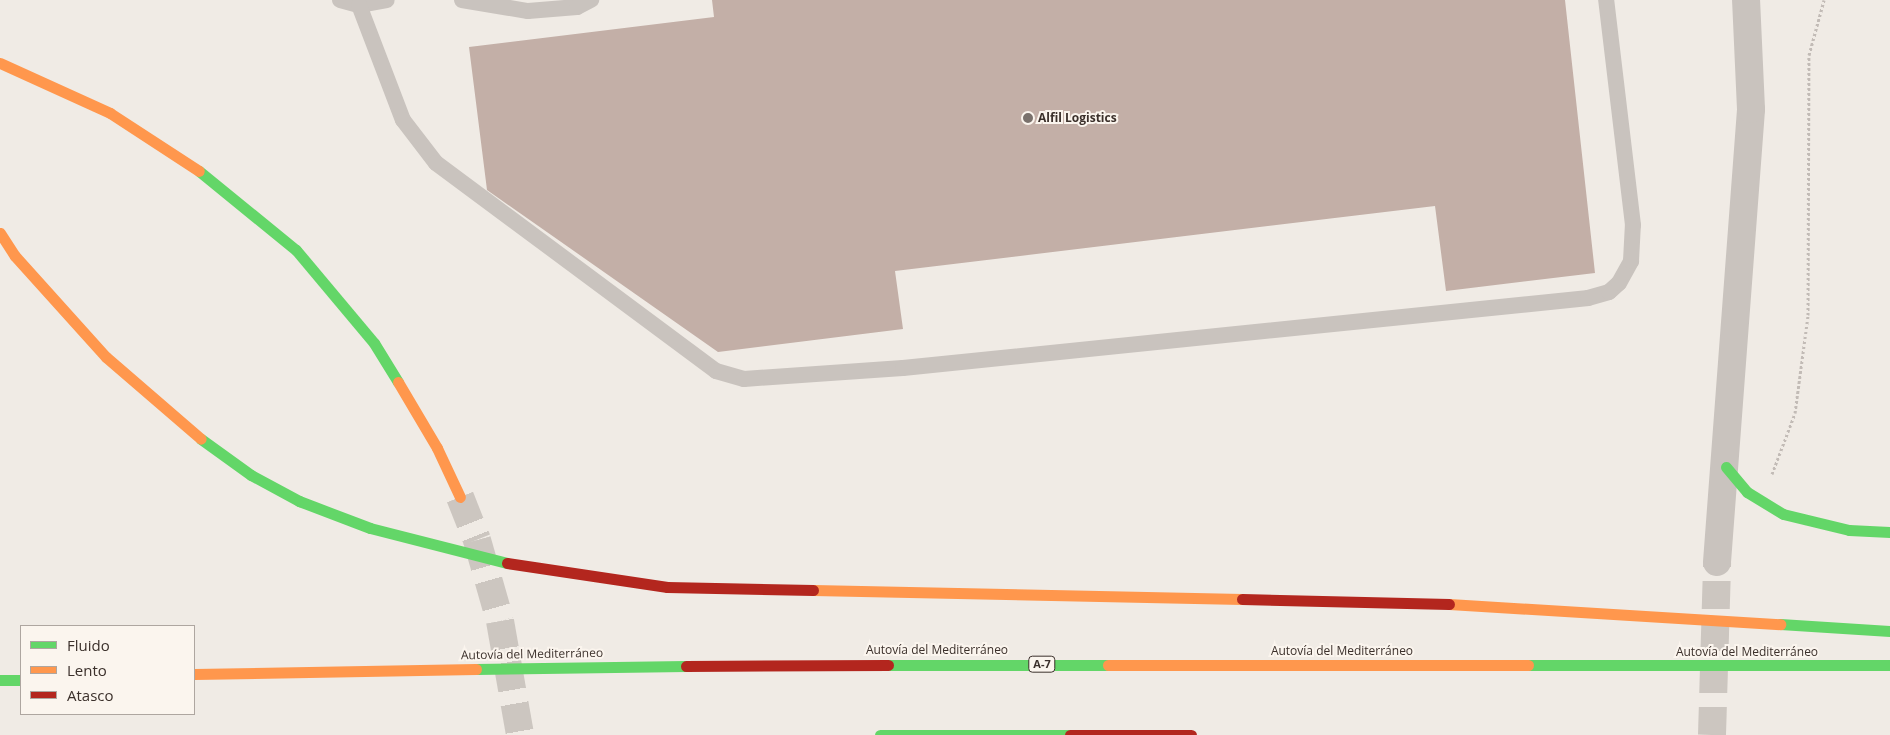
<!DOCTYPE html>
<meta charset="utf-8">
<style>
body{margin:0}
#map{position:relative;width:1890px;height:735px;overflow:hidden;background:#f0ebe5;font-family:"Open Sans",sans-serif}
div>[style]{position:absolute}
.building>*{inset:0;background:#c3afa7}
.street-tunnel>*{height:28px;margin-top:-14px;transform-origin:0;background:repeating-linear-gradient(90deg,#ccc6c0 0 28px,transparent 0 42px)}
.highway-tunnel>*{height:28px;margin-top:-14px;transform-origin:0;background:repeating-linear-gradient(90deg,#ccc6c0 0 28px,transparent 0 42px)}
.path>*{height:3px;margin-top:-1.5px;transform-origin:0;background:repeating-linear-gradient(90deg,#c2bbb6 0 2.5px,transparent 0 5px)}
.lane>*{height:16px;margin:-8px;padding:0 8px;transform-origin:8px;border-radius:8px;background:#c9c3be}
.street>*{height:28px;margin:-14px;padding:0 14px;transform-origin:14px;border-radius:14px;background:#c9c3be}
.fast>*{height:11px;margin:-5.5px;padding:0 5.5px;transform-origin:5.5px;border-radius:5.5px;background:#63d668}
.slow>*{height:11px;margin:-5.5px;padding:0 5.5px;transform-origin:5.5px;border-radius:5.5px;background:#ff974d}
.jam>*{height:11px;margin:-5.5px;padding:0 5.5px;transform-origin:5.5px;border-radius:5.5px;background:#b3261e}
.dots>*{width:14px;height:14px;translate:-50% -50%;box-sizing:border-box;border:2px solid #fbf5ee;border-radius:50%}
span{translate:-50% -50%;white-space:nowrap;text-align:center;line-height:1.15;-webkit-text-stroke:4px #fbf5ee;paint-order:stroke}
.shield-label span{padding:1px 4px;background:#fbf5ee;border:1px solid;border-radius:4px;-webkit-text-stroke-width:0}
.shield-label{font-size:11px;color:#3b302b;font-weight:700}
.poi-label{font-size:12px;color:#3b302b;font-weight:700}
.left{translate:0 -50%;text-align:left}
.street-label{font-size:12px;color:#3b302b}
.legend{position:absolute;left:20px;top:625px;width:175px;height:90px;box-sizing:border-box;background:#fbf5ee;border:1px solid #aea6a0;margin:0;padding:6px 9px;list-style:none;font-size:15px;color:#3b302b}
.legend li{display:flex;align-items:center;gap:10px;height:25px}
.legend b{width:25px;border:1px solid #aea6a0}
</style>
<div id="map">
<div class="building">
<div style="clip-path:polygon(712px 0,1565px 0,1595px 273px,1446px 291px,1435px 206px,895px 271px,903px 329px,718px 352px,487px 190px,469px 47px,714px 17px)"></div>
</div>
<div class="street-tunnel">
<div style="left:1712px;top:735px;width:173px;rotate:-88.3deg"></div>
</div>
<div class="highway-tunnel">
<div style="left:460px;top:497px;width:46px;rotate:68.4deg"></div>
<div style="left:477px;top:540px;width:84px;rotate:74.1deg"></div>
<div style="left:500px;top:621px;width:116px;rotate:80deg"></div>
</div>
<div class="path">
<div style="left:1772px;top:474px;width:65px;rotate:-69.3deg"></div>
<div style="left:1795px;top:413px;width:99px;rotate:-82.4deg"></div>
<div style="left:1808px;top:315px;width:260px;rotate:-89.8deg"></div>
<div style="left:1809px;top:55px;width:57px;rotate:-74.7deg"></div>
</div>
<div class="lane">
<div style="left:340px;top:0;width:20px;rotate:15deg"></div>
<div style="left:359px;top:5px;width:28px;rotate:-10deg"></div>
<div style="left:462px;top:0;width:67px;rotate:9.5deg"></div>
<div style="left:528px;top:11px;width:49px;rotate:-4.7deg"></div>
<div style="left:577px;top:7px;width:16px;rotate:-27deg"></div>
<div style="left:359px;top:5px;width:123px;rotate:69.1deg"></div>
<div style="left:403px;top:120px;width:54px;rotate:52.5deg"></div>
<div style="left:436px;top:163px;width:349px;rotate:36.6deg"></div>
<div style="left:716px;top:371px;width:29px;rotate:16deg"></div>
<div style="left:744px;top:379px;width:159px;rotate:-4deg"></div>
<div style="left:903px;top:368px;width:689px;rotate:-5.83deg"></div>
<div style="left:1588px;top:298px;width:22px;rotate:-16deg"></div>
<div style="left:1609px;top:292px;width:13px;rotate:-42deg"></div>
<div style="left:1619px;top:283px;width:25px;rotate:-61deg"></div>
<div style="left:1631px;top:261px;width:36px;rotate:-87deg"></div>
<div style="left:1633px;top:225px;width:227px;rotate:-96.8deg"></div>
</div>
<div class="street">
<div style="left:1717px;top:562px;width:454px;rotate:-85.7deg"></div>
<div style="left:1751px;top:109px;width:109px;rotate:-92.6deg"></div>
</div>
<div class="fast">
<div style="left:199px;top:171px;width:125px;rotate:39.2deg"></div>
<div style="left:296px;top:250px;width:121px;rotate:50deg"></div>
<div style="left:374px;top:343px;width:46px;rotate:58.4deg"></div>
<div style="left:201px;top:439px;width:62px;rotate:35.8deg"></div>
<div style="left:251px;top:475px;width:55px;rotate:28.4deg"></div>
<div style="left:299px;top:501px;width:76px;rotate:20.8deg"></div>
<div style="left:370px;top:528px;width:141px;rotate:14.3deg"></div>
<div style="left:1726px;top:467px;width:33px;rotate:50deg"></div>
<div style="left:1747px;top:492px;width:42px;rotate:31.4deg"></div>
<div style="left:1783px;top:514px;width:68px;rotate:13.6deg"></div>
<div style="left:1849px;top:530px;width:41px;rotate:2.8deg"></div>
<div style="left:1780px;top:624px;width:110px;rotate:3.6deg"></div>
<div style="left:888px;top:665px;width:220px"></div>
<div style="left:1528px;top:665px;width:362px"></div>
<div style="left:476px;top:669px;width:210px;rotate:-0.8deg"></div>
<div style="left:0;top:680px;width:21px"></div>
<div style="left:880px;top:735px;width:190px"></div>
</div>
<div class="slow">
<div style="left:0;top:63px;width:121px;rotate:24.4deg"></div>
<div style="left:110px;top:113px;width:106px;rotate:33.1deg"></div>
<div style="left:0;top:233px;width:27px;rotate:57deg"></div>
<div style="left:15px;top:256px;width:136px;rotate:48deg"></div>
<div style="left:106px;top:357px;width:125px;rotate:40.8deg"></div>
<div style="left:398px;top:382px;width:77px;rotate:59.4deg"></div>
<div style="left:437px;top:448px;width:54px;rotate:64.9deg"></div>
<div style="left:813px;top:590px;width:429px;rotate:1.2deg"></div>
<div style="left:1449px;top:604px;width:332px;rotate:3.5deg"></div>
<div style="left:1108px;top:665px;width:420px"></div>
<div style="left:194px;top:674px;width:282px;rotate:-1deg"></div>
</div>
<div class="jam">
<div style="left:507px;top:563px;width:162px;rotate:8.5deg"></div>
<div style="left:667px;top:587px;width:146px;rotate:1.2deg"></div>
<div style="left:1242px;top:599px;width:207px;rotate:1.4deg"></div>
<div style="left:686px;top:666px;width:202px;rotate:-0.3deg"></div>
<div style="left:1070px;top:735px;width:121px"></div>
</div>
<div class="dots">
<div style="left:1028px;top:118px;background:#7a716c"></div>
</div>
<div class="shield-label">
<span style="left:1042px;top:664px">A-7</span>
</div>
<div class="poi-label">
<span class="left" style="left:1038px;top:118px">Alfil Logistics</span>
</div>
<div class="street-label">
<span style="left:937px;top:650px">Autovía del Mediterráneo</span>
<span style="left:1342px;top:651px">Autovía del Mediterráneo</span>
<span style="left:1747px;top:652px">Autovía del Mediterráneo</span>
<span style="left:532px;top:654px;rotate:-1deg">Autovía del Mediterráneo</span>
</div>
<ul class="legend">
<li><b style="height:6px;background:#63d668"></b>Fluido</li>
<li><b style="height:6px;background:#ff974d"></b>Lento</li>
<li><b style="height:6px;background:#b3261e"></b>Atasco</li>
</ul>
</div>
